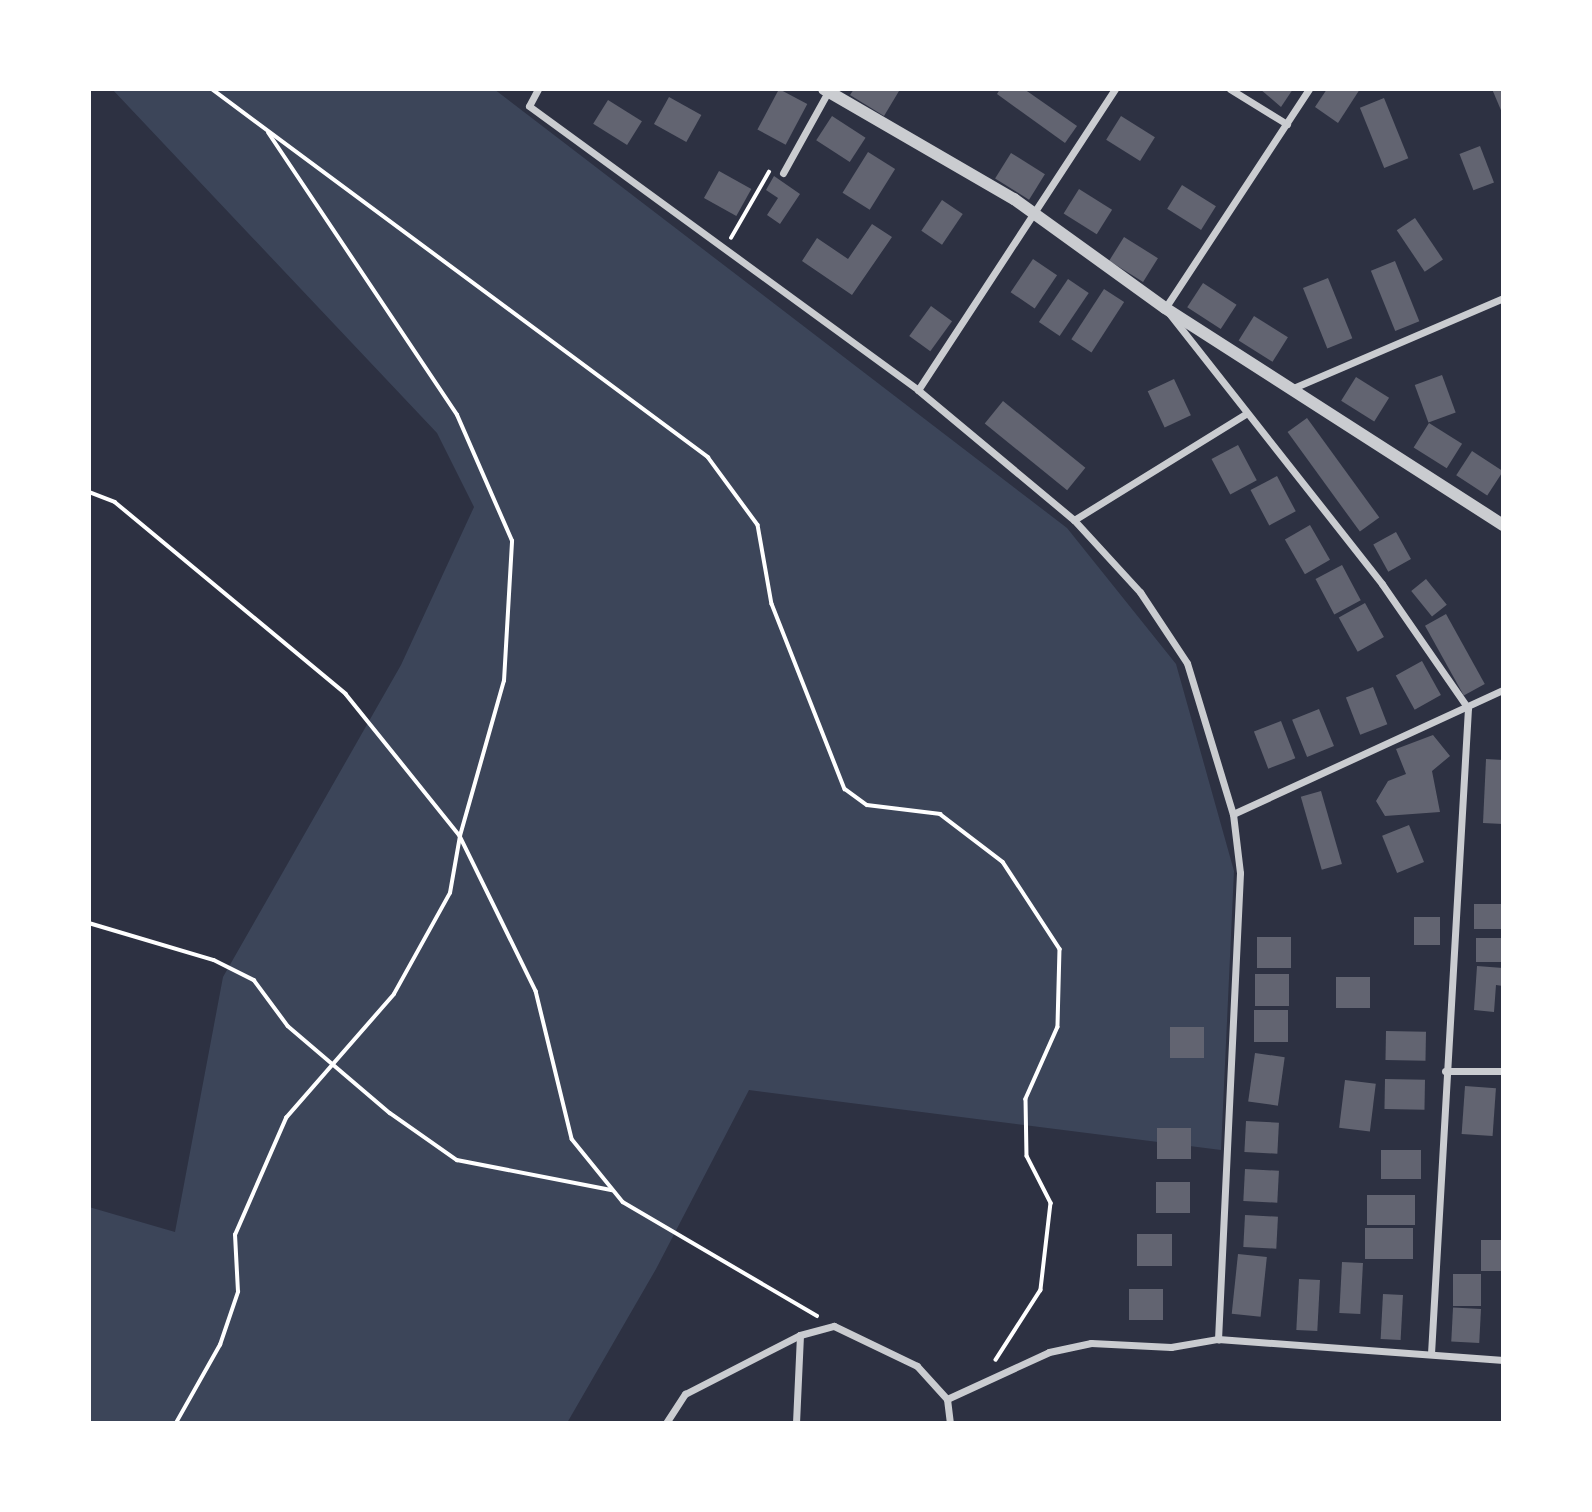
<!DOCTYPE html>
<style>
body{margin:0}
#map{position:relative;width:1592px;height:1512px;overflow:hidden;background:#2d3142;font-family:Inter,sans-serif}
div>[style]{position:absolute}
.green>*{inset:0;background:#3c4559}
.building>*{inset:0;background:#626471;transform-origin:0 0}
.path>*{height:3.5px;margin:-1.75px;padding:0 1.75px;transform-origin:1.75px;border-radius:1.75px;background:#fff}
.minor>*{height:7px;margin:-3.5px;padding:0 3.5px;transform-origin:3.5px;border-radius:3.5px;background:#caccd0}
.tertiary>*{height:12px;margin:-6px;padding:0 6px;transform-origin:6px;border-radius:6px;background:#caccd0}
span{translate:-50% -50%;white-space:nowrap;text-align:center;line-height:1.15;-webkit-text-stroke:5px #fff;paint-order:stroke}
.frame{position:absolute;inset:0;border:91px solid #fff;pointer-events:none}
</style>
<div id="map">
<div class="green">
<div style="clip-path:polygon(112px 89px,494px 89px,1067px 528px,1176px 664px,1234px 871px,1221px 1150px,749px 1090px,656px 1269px,567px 1423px,89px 1423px,89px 1207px,175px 1232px,223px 977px,401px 665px,474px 507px,437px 433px)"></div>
</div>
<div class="building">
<div style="left:779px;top:89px;width:32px;height:46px;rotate:28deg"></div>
<div style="clip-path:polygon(854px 89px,896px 89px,899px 91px,884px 116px,850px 95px)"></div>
<div style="clip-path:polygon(1000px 89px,1024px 89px,1077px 126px,1065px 143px,997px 94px)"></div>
<div style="clip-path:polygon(1260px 89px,1293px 89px,1281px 107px)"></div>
<div style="clip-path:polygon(1327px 89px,1360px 89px,1338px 123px,1315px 107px)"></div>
<div style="clip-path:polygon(1492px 89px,1503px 89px,1503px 115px)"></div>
<div style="left:669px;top:97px;width:37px;height:31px;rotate:29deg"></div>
<div style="left:1384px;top:98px;width:65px;height:26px;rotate:68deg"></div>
<div style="left:608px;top:100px;width:40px;height:28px;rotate:32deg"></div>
<div style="left:832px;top:116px;width:40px;height:29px;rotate:33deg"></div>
<div style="left:1121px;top:116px;width:40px;height:28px;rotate:32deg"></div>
<div style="left:1480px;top:146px;width:39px;height:22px;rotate:69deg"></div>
<div style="left:868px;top:152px;width:32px;height:48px;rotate:32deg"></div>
<div style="left:1011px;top:153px;width:40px;height:30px;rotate:32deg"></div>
<div style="left:719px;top:171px;width:37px;height:31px;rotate:29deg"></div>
<div style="clip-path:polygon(774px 176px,800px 194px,780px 224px,767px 215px,778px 198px,766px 190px)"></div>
<div style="left:1182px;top:185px;width:40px;height:28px;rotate:32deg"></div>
<div style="left:1079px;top:189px;width:39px;height:29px;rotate:32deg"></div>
<div style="left:942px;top:200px;width:25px;height:37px;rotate:34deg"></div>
<div style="left:1415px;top:218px;width:50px;height:22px;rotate:56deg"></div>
<div style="clip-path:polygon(872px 224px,892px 237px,852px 295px,802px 261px,817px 238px,848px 259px)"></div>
<div style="left:1124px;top:237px;width:40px;height:28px;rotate:32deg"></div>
<div style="left:1033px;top:259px;width:29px;height:40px;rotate:34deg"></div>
<div style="left:1395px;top:261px;width:65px;height:26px;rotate:68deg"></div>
<div style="left:1328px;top:278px;width:65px;height:27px;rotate:68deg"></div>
<div style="left:1068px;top:279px;width:25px;height:52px;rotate:34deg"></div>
<div style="left:1203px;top:283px;width:40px;height:29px;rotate:33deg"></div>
<div style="left:1104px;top:289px;width:24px;height:60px;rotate:33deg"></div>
<div style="left:931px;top:306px;width:26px;height:37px;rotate:36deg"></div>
<div style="left:1254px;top:316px;width:40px;height:29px;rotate:32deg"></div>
<div style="left:1442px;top:375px;width:40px;height:29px;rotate:70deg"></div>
<div style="left:1356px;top:377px;width:39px;height:28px;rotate:32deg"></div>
<div style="left:1174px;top:379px;width:40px;height:29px;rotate:65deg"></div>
<div style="left:1003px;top:401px;width:106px;height:29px;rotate:39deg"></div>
<div style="left:1307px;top:418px;width:123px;height:24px;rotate:54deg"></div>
<div style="left:1429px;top:423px;width:39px;height:29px;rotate:32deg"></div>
<div style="left:1238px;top:445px;width:40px;height:30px;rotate:62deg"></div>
<div style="left:1472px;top:451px;width:37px;height:29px;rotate:33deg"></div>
<div style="left:1277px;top:476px;width:40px;height:30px;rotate:62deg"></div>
<div style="left:1310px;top:525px;width:40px;height:29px;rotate:60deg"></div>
<div style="left:1396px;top:532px;width:31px;height:26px;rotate:61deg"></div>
<div style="left:1342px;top:565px;width:40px;height:30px;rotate:62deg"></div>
<div style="left:1426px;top:579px;width:33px;height:19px;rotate:51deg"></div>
<div style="left:1365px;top:603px;width:39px;height:30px;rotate:61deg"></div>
<div style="left:1446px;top:614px;width:80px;height:24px;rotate:61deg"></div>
<div style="left:1422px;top:661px;width:39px;height:30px;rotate:61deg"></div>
<div style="left:1373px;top:687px;width:40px;height:29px;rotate:69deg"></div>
<div style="left:1319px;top:709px;width:40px;height:29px;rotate:68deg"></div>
<div style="left:1281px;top:721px;width:40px;height:29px;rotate:69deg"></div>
<div style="clip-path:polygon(1433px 735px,1450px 756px,1432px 771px,1440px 812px,1385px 816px,1376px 801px,1388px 781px,1406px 774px,1396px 749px)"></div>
<div style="clip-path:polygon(1486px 759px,1503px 760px,1503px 824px,1483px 823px)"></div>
<div style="left:1321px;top:791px;width:76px;height:21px;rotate:74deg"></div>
<div style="left:1409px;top:825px;width:40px;height:29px;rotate:68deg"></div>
<div style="left:1503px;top:904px;width:25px;height:29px;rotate:90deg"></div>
<div style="left:1414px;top:917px;width:26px;height:28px"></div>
<div style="left:1257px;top:937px;width:34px;height:31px"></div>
<div style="left:1503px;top:938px;width:24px;height:27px;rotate:90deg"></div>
<div style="clip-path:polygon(1477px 966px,1503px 968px,1503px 986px,1496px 985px,1494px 1012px,1474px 1010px)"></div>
<div style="left:1255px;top:974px;width:34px;height:32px"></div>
<div style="left:1336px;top:977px;width:34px;height:31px"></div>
<div style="left:1254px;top:1010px;width:34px;height:32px"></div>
<div style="left:1170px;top:1027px;width:34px;height:31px"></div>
<div style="left:1386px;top:1031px;width:40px;height:29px;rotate:1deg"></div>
<div style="left:1255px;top:1053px;width:30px;height:49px;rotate:8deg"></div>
<div style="left:1385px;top:1079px;width:40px;height:30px;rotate:1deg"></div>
<div style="left:1345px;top:1080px;width:31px;height:48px;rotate:7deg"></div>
<div style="left:1465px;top:1086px;width:31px;height:48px;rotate:4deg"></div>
<div style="left:1246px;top:1121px;width:33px;height:31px;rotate:3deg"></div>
<div style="left:1157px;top:1128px;width:34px;height:31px"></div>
<div style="left:1381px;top:1150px;width:40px;height:29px"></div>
<div style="left:1245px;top:1169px;width:34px;height:32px;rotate:3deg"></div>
<div style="left:1156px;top:1182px;width:34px;height:31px"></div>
<div style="left:1367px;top:1195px;width:48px;height:30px"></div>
<div style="left:1245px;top:1215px;width:33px;height:32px;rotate:3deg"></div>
<div style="left:1365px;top:1228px;width:48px;height:31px"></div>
<div style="left:1137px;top:1234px;width:35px;height:32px"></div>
<div style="left:1481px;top:1240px;width:22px;height:31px"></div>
<div style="left:1238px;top:1254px;width:29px;height:60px;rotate:6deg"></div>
<div style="left:1342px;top:1262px;width:21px;height:51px;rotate:3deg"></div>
<div style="left:1453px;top:1274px;width:28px;height:32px"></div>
<div style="left:1299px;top:1279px;width:21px;height:51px;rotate:3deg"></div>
<div style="left:1129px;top:1289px;width:34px;height:31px"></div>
<div style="left:1383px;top:1294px;width:20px;height:45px;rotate:3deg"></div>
<div style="left:1481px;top:1309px;width:34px;height:28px;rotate:93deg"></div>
</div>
<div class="path">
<div style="left:212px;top:89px;width:618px;rotate:36.57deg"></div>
<div style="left:708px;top:457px;width:84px;rotate:53.7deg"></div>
<div style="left:758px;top:525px;width:80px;rotate:80deg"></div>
<div style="left:772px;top:604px;width:199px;rotate:68.5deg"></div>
<div style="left:845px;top:789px;width:27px;rotate:36deg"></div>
<div style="left:867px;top:805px;width:74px;rotate:7deg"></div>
<div style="left:940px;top:814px;width:79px;rotate:37.3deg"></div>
<div style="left:1003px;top:862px;width:104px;rotate:56.8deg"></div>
<div style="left:1060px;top:949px;width:78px;rotate:91.5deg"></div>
<div style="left:1058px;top:1027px;width:79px;rotate:114deg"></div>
<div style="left:1026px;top:1099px;width:57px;rotate:89deg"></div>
<div style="left:1027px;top:1156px;width:53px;rotate:62.9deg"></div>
<div style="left:1051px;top:1203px;width:88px;rotate:96.6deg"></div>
<div style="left:1041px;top:1290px;width:83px;rotate:122.7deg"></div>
<div style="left:731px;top:238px;width:76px;rotate:-60.1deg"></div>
<div style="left:89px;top:492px;width:28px;rotate:21deg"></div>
<div style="left:115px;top:502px;width:300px;rotate:39.7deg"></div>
<div style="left:346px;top:694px;width:182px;rotate:51.2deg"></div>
<div style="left:460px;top:836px;width:173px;rotate:63.9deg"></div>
<div style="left:536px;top:991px;width:152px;rotate:76.3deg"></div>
<div style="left:572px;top:1139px;width:81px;rotate:51deg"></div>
<div style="left:623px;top:1202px;width:225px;rotate:30.4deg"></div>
<div style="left:89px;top:923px;width:130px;rotate:16.5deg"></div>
<div style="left:214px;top:960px;width:45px;rotate:26.6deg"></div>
<div style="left:254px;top:980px;width:57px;rotate:53.5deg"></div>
<div style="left:288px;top:1026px;width:134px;rotate:40.5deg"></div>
<div style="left:390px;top:1113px;width:82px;rotate:35deg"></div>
<div style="left:457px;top:1160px;width:158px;rotate:11deg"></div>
<div style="left:176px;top:1423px;width:90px;rotate:-60.6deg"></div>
<div style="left:220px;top:1345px;width:56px;rotate:-71.2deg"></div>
<div style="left:238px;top:1292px;width:57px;rotate:-93deg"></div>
<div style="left:235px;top:1235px;width:128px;rotate:-66.4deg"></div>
<div style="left:286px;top:1118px;width:164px;rotate:-48.9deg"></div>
<div style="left:394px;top:994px;width:115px;rotate:-61deg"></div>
<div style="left:450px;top:893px;width:58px;rotate:-80deg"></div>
<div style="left:460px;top:836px;width:161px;rotate:-74.2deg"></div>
<div style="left:504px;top:681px;width:140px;rotate:-86.7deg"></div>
<div style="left:512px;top:541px;width:137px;rotate:-113.6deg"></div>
<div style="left:457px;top:415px;width:339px;rotate:-123.8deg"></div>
</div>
<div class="minor">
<div style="left:538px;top:89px;width:19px;rotate:118deg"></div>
<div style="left:529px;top:106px;width:482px;rotate:36.1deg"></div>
<div style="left:918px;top:390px;width:203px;rotate:39.8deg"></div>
<div style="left:1074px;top:520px;width:98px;rotate:47.5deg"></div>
<div style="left:1140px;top:592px;width:85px;rotate:56.5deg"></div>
<div style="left:1187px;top:663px;width:158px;rotate:73.1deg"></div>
<div style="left:1233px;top:814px;width:59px;rotate:83.2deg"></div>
<div style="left:1240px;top:873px;width:467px;rotate:92.7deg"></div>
<div style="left:1230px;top:89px;width:67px;rotate:31.6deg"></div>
<div style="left:1309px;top:89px;width:262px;rotate:123.3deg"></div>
<div style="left:1165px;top:308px;width:351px;rotate:51.8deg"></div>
<div style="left:1382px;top:584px;width:151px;rotate:55.3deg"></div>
<div style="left:1468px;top:708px;width:647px;rotate:93.28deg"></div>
<div style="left:783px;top:173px;width:95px;rotate:-61deg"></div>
<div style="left:1291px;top:389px;width:231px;rotate:-23.2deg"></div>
<div style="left:918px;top:390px;width:360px;rotate:-56.8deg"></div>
<div style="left:1074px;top:520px;width:203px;rotate:-31.7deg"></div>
<div style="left:1233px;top:814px;width:297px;rotate:-24.7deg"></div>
<div style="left:1445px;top:1071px;width:58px"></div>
<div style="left:947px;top:1399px;width:112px;rotate:-24.7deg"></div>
<div style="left:1049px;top:1352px;width:43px;rotate:-12.1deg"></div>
<div style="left:1091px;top:1343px;width:80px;rotate:2.9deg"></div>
<div style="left:1171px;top:1347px;width:48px;rotate:-9.7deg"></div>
<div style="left:1218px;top:1339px;width:286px;rotate:4.2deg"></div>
<div style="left:947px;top:1399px;width:24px;rotate:83deg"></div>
<div style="left:666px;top:1423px;width:35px;rotate:-57deg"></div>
<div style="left:685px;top:1394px;width:129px;rotate:-27.2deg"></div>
<div style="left:800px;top:1335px;width:35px;rotate:-15deg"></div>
<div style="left:834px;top:1326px;width:92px;rotate:25.7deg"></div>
<div style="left:917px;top:1366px;width:45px;rotate:47.7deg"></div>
<div style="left:796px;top:1423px;width:88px;rotate:-87.4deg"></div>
</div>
<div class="tertiary">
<div style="left:824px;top:89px;width:220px;rotate:30.1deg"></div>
<div style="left:1014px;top:199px;width:186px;rotate:35.8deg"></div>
<div style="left:1165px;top:308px;width:402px;rotate:32.7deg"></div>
</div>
<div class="frame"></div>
</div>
